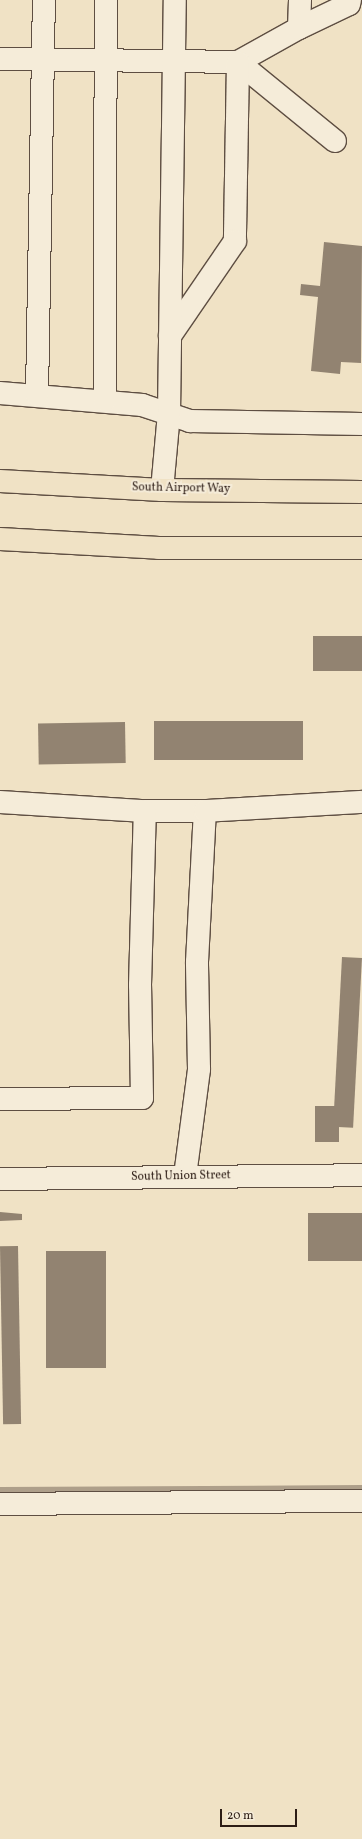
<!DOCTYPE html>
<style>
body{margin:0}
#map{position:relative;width:362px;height:1839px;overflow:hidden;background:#f0e2c5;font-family:Vollkorn,serif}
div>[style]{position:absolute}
.stream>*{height:8px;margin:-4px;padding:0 4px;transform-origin:4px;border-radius:4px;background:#ae9f8a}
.building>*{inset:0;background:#928371;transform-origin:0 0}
.roads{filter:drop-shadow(1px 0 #5e4e42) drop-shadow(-1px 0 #5e4e42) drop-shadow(0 1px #5e4e42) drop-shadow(0 -1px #5e4e42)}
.minor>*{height:22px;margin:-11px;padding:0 11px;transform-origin:11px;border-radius:11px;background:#f5ecd9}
.major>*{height:22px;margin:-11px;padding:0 11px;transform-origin:11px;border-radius:11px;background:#f0e2c5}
span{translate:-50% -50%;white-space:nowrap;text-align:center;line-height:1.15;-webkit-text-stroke:4px #f5ecd9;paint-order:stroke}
.street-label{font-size:12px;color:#2d1d16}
.scale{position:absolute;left:220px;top:1809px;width:77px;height:18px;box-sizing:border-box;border:2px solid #2d1d16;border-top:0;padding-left:5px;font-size:12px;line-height:14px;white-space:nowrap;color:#2d1d16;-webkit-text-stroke:3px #f5ecd9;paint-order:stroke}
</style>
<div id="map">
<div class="stream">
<div style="left:0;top:1491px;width:362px;rotate:-0.3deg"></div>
</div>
<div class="building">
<div style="clip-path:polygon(324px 242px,362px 246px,361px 363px,341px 362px,340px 374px,311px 371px,318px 297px,300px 295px,301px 284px,320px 286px)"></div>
<div style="left:362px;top:636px;width:35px;height:49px;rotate:90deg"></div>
<div style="left:303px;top:721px;width:39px;height:149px;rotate:90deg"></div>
<div style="left:125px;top:722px;width:41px;height:87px;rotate:89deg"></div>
<div style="left:342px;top:957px;width:20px;height:170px;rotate:3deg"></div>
<div style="left:315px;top:1106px;width:24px;height:36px"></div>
<div style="clip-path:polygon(0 1212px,22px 1214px,22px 1220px,0 1221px)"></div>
<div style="left:362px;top:1213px;width:48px;height:54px;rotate:90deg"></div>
<div style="left:18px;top:1246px;width:178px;height:18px;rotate:89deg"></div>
<div style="left:106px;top:1251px;width:117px;height:60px;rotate:90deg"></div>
</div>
<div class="roads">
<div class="minor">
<div style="left:300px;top:0;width:28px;rotate:92deg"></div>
<div style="left:299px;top:28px;width:70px;rotate:150.9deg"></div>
<div style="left:238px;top:62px;width:125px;rotate:39.2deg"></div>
<div style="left:299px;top:28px;width:55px;rotate:-25.6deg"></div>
<div style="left:349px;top:4px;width:4px;rotate:-76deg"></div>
<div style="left:0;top:59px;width:238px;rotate:0.7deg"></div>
<div style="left:238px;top:62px;width:179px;rotate:91deg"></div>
<div style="left:235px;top:241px;width:115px;rotate:124.4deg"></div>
<div style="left:0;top:393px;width:143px;rotate:4.8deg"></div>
<div style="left:142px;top:405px;width:51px;rotate:18.4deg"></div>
<div style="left:190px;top:421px;width:172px;rotate:1deg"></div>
<div style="left:37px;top:395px;width:395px;rotate:-89deg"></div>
<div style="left:105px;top:400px;width:400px;rotate:-89.9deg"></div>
<div style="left:162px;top:490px;width:77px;rotate:-84.8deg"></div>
<div style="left:169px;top:413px;width:413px;rotate:-89.2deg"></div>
<div style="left:0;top:802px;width:145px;rotate:3.6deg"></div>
<div style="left:145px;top:811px;width:60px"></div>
<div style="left:0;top:1099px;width:142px;rotate:-0.4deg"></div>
<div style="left:142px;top:1098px;width:113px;rotate:-91deg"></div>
<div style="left:140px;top:985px;width:174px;rotate:-88.4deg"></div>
<div style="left:185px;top:1176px;width:108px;rotate:-82.5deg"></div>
<div style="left:199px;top:1069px;width:107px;rotate:-91.1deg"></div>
<div style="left:197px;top:962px;width:151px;rotate:-87deg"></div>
<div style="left:205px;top:811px;width:157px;rotate:-3.3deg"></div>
<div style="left:0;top:1179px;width:362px;rotate:-0.6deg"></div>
<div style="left:0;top:1504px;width:362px;rotate:-0.5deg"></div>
</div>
<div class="major">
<div style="left:0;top:481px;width:162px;rotate:3.2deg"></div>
<div style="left:162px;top:490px;width:200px;rotate:0.6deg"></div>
<div style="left:0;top:539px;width:159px;rotate:3.2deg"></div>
<div style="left:159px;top:548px;width:203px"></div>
</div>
</div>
<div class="street-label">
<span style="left:181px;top:489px;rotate:1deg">South Airport Way</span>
<span style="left:181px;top:1177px;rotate:-1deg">South Union Street</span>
</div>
<div class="scale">20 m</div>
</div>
